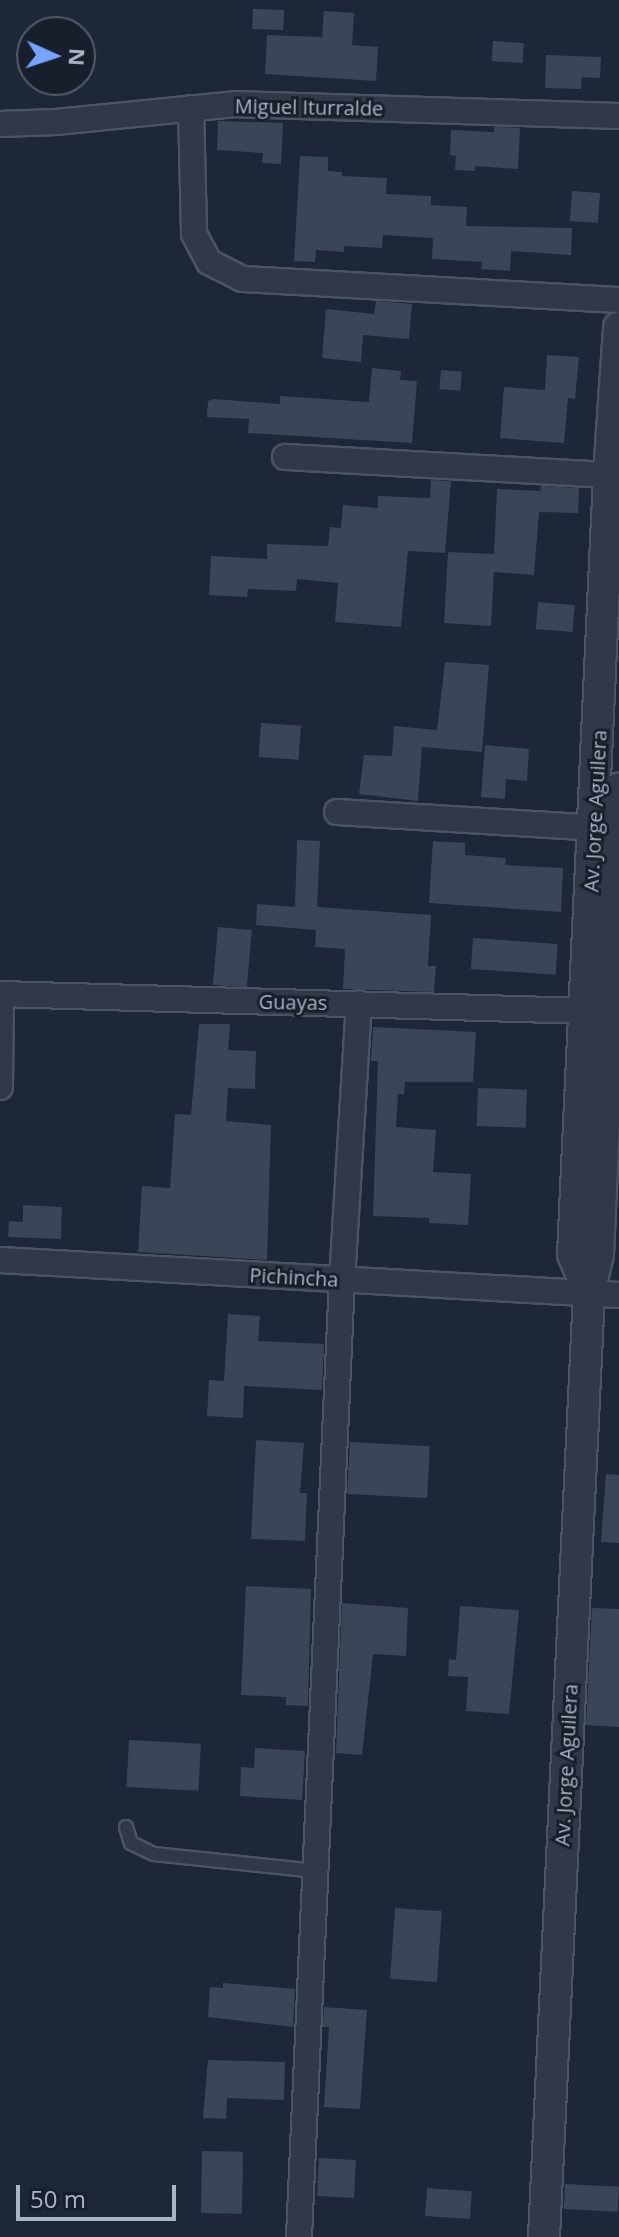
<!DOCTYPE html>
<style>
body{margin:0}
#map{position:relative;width:619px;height:2237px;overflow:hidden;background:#1e2737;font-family:"Open Sans",sans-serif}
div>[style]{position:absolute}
.building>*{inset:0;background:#3a4558;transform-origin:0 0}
.roads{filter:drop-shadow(2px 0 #4c5463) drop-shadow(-2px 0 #4c5463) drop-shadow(0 2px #4c5463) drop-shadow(0 -2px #4c5463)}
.service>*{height:12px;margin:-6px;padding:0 6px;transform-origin:6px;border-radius:6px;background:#313948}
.minor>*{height:24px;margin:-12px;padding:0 12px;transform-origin:12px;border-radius:12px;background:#313948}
.tertiary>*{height:30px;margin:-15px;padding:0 15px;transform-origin:15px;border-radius:15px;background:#313948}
span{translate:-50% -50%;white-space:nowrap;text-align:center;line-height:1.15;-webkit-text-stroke:6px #171f2c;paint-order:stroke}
.street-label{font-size:20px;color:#abb4c5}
.north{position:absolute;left:16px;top:16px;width:80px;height:80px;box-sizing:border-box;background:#171f2c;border:2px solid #525b69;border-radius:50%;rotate:93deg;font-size:22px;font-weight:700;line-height:32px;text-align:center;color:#abb4c5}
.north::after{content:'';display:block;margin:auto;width:28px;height:36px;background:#77a4fe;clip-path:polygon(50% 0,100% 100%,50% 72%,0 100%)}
.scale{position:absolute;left:16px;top:2185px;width:160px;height:36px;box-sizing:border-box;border:4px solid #abb4c5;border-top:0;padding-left:10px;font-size:24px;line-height:28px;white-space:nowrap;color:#abb4c5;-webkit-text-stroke:6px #171f2c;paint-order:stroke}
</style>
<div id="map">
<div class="building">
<div style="left:253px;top:9px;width:31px;height:20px;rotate:2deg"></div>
<div style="clip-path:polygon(324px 11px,354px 13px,352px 45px,378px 47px,376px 81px,265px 74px,267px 35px,322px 37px)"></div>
<div style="left:493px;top:41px;width:31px;height:20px;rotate:4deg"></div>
<div style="clip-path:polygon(546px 55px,601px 57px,600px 78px,582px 77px,581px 89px,545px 88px)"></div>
<div style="clip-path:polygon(218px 121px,283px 123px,281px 164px,262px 163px,263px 153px,217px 150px)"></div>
<div style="clip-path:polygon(494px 127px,520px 128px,518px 169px,475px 166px,475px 171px,455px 170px,456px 156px,450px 155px,451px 130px,494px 132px)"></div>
<div style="clip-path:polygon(300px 156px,328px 157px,328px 171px,342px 172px,342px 176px,387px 178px,386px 194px,431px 196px,431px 205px,467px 207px,466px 226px,572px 228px,571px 255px,511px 251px,510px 271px,481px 269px,482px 262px,432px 259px,433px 238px,383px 235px,382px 248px,344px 246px,344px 252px,316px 250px,315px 262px,294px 261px)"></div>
<div style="left:572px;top:191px;width:28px;height:30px;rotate:4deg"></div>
<div style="clip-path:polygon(376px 301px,412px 304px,409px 339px,363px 335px,361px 362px,322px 358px,326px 309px,374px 314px)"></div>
<div style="clip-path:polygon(547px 355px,579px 357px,575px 399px,568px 398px,564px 443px,500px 438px,504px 387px,545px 390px)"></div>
<div style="clip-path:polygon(372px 368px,401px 371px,400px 380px,417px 381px,412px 443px,248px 433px,249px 419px,207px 417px,208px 401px,214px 399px,280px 404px,280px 396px,369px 402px)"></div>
<div style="left:441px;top:370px;width:21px;height:19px;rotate:5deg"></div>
<div style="clip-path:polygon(431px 480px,451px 481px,445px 553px,408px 551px,401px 627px,335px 622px,338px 583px,297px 579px,296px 591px,248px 589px,247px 597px,209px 595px,211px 556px,267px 559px,267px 544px,328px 546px,330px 527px,341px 528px,343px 505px,378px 508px,378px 496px,430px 498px)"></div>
<div style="clip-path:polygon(541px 486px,579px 488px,578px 513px,539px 512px,534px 575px,494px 572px,491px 626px,444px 623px,448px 552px,494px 554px,497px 489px,540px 491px)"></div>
<div style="left:538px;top:602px;width:37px;height:27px;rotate:5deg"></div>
<div style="clip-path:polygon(445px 662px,489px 665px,482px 752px,422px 747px,418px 801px,359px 794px,364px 755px,392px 756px,394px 726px,437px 730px)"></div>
<div style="left:261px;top:723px;width:40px;height:34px;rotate:4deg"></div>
<div style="clip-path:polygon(485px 745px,529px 749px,527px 781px,506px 779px,505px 799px,481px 797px)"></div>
<div style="clip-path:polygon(297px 840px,320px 841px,317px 907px,431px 915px,428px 966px,436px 966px,434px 992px,343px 989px,345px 949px,315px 947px,316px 930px,256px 925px,257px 904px,295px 907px)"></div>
<div style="clip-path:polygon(433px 841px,465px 843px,465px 855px,506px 858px,505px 865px,563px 868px,561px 912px,429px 903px)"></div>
<div style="left:218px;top:927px;width:34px;height:58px;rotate:5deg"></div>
<div style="left:473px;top:938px;width:85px;height:31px;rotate:4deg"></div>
<div style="clip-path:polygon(199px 1024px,230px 1024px,228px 1050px,256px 1051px,255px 1089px,228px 1088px,226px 1121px,271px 1125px,267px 1260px,138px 1252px,142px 1186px,170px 1188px,175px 1114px,191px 1115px)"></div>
<div style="clip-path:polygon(373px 1027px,476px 1032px,473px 1082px,405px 1082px,404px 1094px,398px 1094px,396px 1127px,436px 1130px,433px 1172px,471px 1174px,468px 1225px,429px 1223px,429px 1218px,373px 1216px,378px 1061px,371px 1061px)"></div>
<div style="left:478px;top:1088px;width:49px;height:38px;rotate:2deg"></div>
<div style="clip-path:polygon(23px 1205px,62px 1207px,61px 1239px,8px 1237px,9px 1221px,23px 1222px)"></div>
<div style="clip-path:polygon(228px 1314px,260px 1316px,258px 1341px,324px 1344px,322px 1390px,244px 1386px,243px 1418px,207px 1416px,209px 1380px,224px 1381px)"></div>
<div style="clip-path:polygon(256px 1440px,304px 1443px,300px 1493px,307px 1493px,305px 1541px,251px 1539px)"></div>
<div style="left:350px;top:1442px;width:80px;height:52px;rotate:3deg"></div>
<div style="clip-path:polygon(606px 1474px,619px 1475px,619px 1543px,601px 1542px)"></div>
<div style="clip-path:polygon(246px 1586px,311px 1589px,308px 1706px,286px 1705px,286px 1697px,241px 1695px)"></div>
<div style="clip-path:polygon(342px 1603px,408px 1608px,406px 1656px,373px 1654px,362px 1755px,336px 1753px)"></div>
<div style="clip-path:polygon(460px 1606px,519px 1610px,509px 1714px,466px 1711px,468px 1677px,448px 1676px,449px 1659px,456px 1660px)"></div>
<div style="clip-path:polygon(592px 1608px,619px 1609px,619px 1727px,586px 1725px)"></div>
<div style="left:129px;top:1740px;width:72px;height:47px;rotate:3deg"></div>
<div style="clip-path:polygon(255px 1748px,305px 1751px,302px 1800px,240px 1796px,241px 1767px,254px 1768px)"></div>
<div style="left:395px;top:1908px;width:47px;height:71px;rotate:4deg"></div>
<div style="clip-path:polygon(223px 1983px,295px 1989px,293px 2027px,208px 2017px,210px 1987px,223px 1988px)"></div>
<div style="clip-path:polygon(324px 2007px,367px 2010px,360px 2109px,324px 2107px,329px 2027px,323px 2027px)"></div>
<div style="clip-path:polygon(208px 2060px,285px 2062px,284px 2100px,227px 2098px,226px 2119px,203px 2118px)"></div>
<div style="left:202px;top:2151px;width:41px;height:62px;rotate:1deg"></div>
<div style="left:319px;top:2158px;width:37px;height:38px;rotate:3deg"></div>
<div style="left:565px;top:2184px;width:54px;height:25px;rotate:3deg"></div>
<div style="left:427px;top:2188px;width:45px;height:28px;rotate:4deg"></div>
</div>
<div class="roads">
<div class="service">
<div style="left:126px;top:1827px;width:17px;rotate:73deg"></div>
<div style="left:131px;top:1843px;width:25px;rotate:26deg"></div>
<div style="left:154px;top:1854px;width:163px;rotate:6deg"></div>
</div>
<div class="minor">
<div style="left:191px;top:108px;width:126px;rotate:88.6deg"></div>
<div style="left:194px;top:234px;width:32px;rotate:62deg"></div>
<div style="left:209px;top:262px;width:37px;rotate:27deg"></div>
<div style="left:242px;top:279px;width:378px;rotate:3.2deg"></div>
<div style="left:0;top:124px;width:56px;rotate:-2deg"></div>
<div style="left:56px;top:122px;width:180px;rotate:-5.7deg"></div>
<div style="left:235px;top:104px;width:384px;rotate:1.8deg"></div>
<div style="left:285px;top:457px;width:324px;rotate:3.2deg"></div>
<div style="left:337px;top:812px;width:258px;rotate:3.5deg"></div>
<div style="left:0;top:994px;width:585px;rotate:1.66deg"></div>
<div style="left:0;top:1087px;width:93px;rotate:-89.4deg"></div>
<div style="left:0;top:1260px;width:620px;rotate:3.24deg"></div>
<div style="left:299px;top:2237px;width:958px;rotate:-87.43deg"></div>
<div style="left:342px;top:1280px;width:277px;rotate:-86.5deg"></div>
</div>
<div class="tertiary">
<div style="left:589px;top:1293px;width:42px;rotate:-112.3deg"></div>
<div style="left:573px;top:1254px;width:780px;rotate:-87.35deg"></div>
<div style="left:609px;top:475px;width:148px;rotate:-86.1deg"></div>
<div style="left:544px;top:2237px;width:945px;rotate:-87.27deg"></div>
<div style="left:589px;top:1293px;width:40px;rotate:-77deg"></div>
<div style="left:598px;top:1254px;width:466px;rotate:-87.4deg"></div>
</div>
</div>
<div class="street-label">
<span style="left:309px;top:107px;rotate:1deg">Miguel Iturralde</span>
<span style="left:595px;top:811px;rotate:-87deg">Av. Jorge Aguilera</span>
<span style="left:293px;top:1002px;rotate:1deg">Guayas</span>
<span style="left:294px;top:1277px;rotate:3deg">Pichincha</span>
<span style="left:566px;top:1765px;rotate:-87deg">Av. Jorge Aguilera</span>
</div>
<div class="north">N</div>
<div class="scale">50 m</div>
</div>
